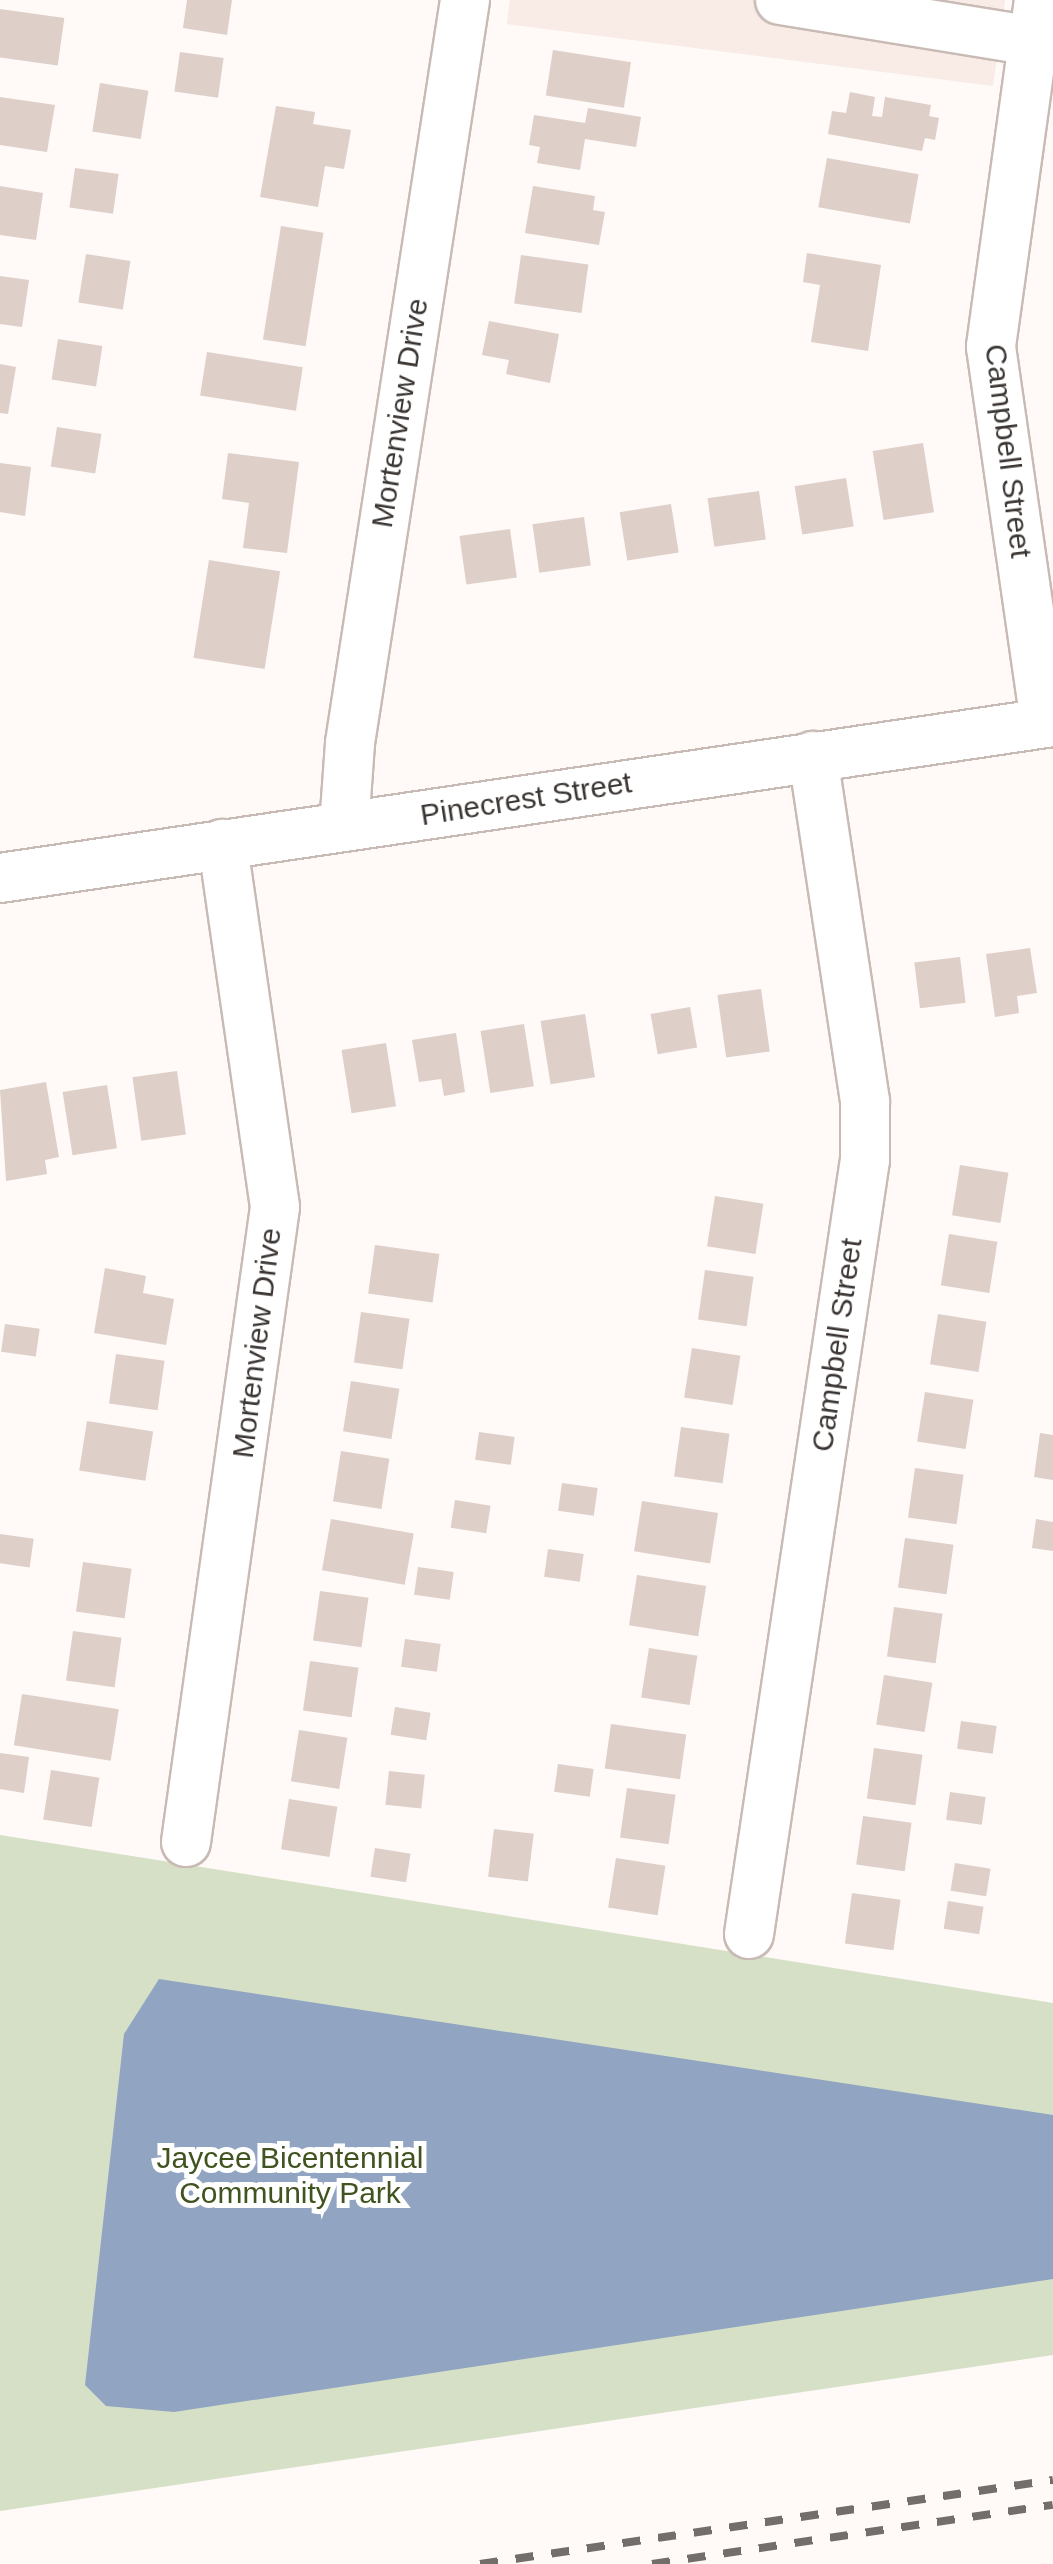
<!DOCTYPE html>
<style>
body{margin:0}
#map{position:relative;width:1053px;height:2564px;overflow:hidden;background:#fff9f7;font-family:Helvetica,sans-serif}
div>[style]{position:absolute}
.built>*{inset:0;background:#f9ebe5}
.green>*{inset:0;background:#d5e0c6}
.water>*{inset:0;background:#91a4c2}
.building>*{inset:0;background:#decfc9;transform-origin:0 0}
.roads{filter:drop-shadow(2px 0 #c8bab4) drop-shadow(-2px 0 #c8bab4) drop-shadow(0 2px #c8bab4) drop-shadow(0 -2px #c8bab4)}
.minor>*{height:48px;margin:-24px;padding:0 24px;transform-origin:24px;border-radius:24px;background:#fff}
.rail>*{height:8px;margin-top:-4px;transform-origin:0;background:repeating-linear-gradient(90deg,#736e6b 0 18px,transparent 0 36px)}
span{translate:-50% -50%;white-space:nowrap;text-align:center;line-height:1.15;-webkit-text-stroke:10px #fff;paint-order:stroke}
.street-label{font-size:30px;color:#3b3633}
.park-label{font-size:30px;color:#41531f}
</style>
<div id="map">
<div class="built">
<div style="clip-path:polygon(510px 0,1005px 0,993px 86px,507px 24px)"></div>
</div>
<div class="green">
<div style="clip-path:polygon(0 1835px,1053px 2003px,1053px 2355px,0 2511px)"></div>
</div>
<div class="water">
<div style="clip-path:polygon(159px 1979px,1053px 2115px,1053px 2279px,174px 2412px,106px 2406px,85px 2385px,124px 2034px)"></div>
</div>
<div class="building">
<div style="clip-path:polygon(187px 0,232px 0,227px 35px,183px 28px)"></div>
<div style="left:0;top:9px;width:65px;height:48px;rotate:8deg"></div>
<div style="left:553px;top:50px;width:79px;height:46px;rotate:9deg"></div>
<div style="left:180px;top:52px;width:44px;height:40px;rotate:8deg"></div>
<div style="left:100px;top:83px;width:49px;height:49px;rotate:9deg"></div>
<div style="clip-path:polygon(850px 92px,875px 97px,872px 116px,882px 117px,885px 97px,931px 105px,929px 116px,939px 118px,935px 140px,925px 138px,922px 151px,828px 134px,832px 111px,846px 113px)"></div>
<div style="clip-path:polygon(0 97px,55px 105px,47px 152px,0 145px)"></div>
<div style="clip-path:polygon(276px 106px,315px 112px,313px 124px,351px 130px,344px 169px,325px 166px,318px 207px,260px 197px)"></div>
<div style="clip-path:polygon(588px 108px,641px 117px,636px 147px,585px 139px,580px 170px,537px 163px,540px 147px,529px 145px,534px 115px,585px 123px)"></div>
<div style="left:827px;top:158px;width:93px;height:50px;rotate:10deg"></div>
<div style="left:75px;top:168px;width:44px;height:40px;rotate:8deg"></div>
<div style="clip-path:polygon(0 186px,43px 193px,36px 240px,0 235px)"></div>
<div style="clip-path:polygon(533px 186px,595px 196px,593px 210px,605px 212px,599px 245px,525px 233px)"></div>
<div style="left:281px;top:226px;width:43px;height:115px;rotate:9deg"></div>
<div style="clip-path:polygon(807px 253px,881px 265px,868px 351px,811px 342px,820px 285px,803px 282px)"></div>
<div style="left:86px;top:254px;width:45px;height:49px;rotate:9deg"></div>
<div style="left:521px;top:255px;width:68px;height:49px;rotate:8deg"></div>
<div style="clip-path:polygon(0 276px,29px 280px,22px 327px,0 324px)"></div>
<div style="clip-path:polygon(489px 321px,559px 334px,550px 383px,506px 374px,509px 360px,482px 355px)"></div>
<div style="left:58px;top:339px;width:45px;height:41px;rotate:9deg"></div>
<div style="left:207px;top:352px;width:97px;height:44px;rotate:9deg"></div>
<div style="clip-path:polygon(0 364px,16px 367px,8px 414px,0 413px)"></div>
<div style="left:57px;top:427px;width:45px;height:40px;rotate:9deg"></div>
<div style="left:923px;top:443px;width:70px;height:51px;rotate:81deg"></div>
<div style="clip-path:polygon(228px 453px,299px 462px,287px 553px,243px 548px,249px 503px,222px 499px)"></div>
<div style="clip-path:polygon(0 463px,31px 467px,25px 516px,0 512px)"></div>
<div style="left:846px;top:478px;width:49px;height:52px;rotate:81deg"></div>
<div style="left:759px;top:491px;width:49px;height:52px;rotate:82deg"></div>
<div style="left:671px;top:504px;width:49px;height:52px;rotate:81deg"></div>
<div style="left:584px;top:517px;width:49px;height:52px;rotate:82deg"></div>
<div style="left:510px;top:529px;width:49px;height:51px;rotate:82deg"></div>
<div style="left:209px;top:560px;width:72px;height:99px;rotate:9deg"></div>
<div style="clip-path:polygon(1030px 948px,1037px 993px,1017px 996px,1019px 1013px,995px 1017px,986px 954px)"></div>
<div style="left:960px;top:957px;width:46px;height:46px;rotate:83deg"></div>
<div style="left:761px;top:989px;width:63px;height:44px;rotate:82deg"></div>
<div style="left:690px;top:1007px;width:41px;height:40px;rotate:80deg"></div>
<div style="left:585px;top:1014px;width:64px;height:45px;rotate:81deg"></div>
<div style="left:524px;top:1024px;width:63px;height:44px;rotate:81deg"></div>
<div style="clip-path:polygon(456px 1033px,465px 1092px,444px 1096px,441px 1079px,419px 1082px,412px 1040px)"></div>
<div style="left:386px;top:1043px;width:64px;height:45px;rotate:81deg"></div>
<div style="left:177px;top:1071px;width:64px;height:45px;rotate:82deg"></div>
<div style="clip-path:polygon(46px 1082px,59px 1157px,45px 1160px,47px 1174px,6px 1181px,0 1090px)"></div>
<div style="left:107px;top:1085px;width:64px;height:45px;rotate:81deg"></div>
<div style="left:960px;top:1165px;width:49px;height:51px;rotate:9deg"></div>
<div style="left:715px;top:1196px;width:49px;height:51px;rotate:9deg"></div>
<div style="left:949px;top:1234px;width:49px;height:52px;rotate:9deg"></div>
<div style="left:375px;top:1245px;width:65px;height:49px;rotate:8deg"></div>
<div style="clip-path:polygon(105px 1268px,146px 1276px,143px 1293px,174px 1299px,166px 1345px,94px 1333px)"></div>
<div style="left:705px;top:1270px;width:49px;height:50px;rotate:8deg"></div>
<div style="left:361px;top:1312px;width:49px;height:51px;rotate:8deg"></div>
<div style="left:938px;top:1314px;width:49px;height:51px;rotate:9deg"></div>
<div style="left:5px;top:1324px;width:35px;height:28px;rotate:8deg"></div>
<div style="left:692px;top:1348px;width:49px;height:50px;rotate:9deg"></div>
<div style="left:116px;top:1354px;width:49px;height:50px;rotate:8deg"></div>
<div style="left:351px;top:1381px;width:49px;height:51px;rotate:9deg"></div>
<div style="left:925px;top:1392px;width:49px;height:50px;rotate:9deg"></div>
<div style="left:87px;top:1421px;width:67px;height:50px;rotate:9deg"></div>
<div style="left:681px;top:1427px;width:49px;height:50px;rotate:8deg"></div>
<div style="left:479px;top:1432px;width:36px;height:28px;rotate:8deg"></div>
<div style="clip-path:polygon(1040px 1433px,1053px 1435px,1053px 1480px,1034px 1477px)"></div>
<div style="left:341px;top:1451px;width:49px;height:51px;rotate:9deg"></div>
<div style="left:915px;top:1468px;width:49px;height:50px;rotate:8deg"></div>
<div style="left:562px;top:1483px;width:36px;height:28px;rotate:8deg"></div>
<div style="left:455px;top:1500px;width:36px;height:28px;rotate:9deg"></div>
<div style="left:642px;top:1501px;width:77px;height:51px;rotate:9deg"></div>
<div style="left:331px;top:1519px;width:84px;height:52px;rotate:10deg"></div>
<div style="clip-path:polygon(1036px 1519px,1053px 1522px,1053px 1551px,1032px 1548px)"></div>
<div style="left:0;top:1534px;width:34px;height:29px;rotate:8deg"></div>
<div style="left:905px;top:1538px;width:49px;height:50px;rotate:8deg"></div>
<div style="left:548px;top:1549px;width:36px;height:28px;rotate:8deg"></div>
<div style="left:83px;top:1562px;width:49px;height:50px;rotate:8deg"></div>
<div style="left:418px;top:1567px;width:36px;height:28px;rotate:8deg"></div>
<div style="left:637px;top:1575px;width:70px;height:51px;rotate:9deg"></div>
<div style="left:320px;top:1591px;width:49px;height:50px;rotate:8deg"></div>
<div style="left:894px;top:1607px;width:49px;height:50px;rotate:8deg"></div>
<div style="left:73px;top:1631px;width:49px;height:50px;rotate:8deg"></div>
<div style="left:405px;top:1639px;width:36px;height:28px;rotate:8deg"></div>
<div style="left:649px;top:1648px;width:49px;height:50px;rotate:9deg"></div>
<div style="left:310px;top:1661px;width:49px;height:50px;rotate:8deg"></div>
<div style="left:884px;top:1675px;width:49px;height:50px;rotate:9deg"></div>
<div style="left:22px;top:1694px;width:98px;height:52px;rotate:9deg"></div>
<div style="left:395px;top:1707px;width:36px;height:28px;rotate:9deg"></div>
<div style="left:961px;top:1721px;width:36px;height:28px;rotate:8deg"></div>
<div style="left:611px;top:1724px;width:76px;height:45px;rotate:8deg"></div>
<div style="left:299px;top:1730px;width:49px;height:52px;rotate:9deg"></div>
<div style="left:874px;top:1748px;width:49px;height:51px;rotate:8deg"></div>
<div style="clip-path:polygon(0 1753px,29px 1757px,24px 1793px,0 1789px)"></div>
<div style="left:558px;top:1764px;width:36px;height:28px;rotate:8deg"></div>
<div style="left:51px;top:1770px;width:49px;height:50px;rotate:9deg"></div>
<div style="left:389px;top:1771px;width:36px;height:34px;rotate:6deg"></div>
<div style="left:627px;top:1788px;width:49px;height:50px;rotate:8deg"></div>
<div style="left:950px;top:1792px;width:36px;height:28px;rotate:8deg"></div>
<div style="left:289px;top:1799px;width:49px;height:51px;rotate:9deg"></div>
<div style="left:863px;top:1816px;width:49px;height:49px;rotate:8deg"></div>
<div style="left:494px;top:1829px;width:40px;height:48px;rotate:7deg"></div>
<div style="left:375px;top:1848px;width:36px;height:29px;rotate:9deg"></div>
<div style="left:616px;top:1858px;width:50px;height:50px;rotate:9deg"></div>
<div style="left:955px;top:1863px;width:36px;height:28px;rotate:9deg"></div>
<div style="left:852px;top:1893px;width:49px;height:51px;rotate:8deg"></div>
<div style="left:948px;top:1901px;width:36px;height:28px;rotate:9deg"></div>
</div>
<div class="roads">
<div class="minor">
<div style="left:780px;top:0;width:256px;rotate:9.2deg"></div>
<div style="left:1039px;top:0;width:350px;rotate:97.9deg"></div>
<div style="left:991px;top:347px;width:380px;rotate:81.8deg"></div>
<div style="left:344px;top:827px;width:84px;rotate:-85.9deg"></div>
<div style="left:350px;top:743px;width:752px;rotate:-81.2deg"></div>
<div style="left:0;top:878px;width:1064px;rotate:-8.43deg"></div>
<div style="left:186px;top:1842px;width:641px;rotate:-82.02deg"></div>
<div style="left:275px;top:1207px;width:367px;rotate:-98.2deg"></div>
<div style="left:749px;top:1934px;width:783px;rotate:-81.48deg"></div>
<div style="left:865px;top:1160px;width:59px;rotate:-90deg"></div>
<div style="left:865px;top:1101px;width:349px;rotate:-98.6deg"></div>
</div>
</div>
<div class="rail">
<div style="left:480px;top:2564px;width:579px;rotate:-8.34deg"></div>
<div style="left:652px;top:2564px;width:405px;rotate:-8.4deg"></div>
</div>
<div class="street-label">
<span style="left:400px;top:413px;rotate:-81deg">Mortenview Drive</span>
<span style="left:1008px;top:451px;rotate:83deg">Campbell Street</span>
<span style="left:526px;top:799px;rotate:-9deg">Pinecrest Street</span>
<span style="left:257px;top:1343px;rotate:-83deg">Mortenview Drive</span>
<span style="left:837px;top:1345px;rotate:-82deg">Campbell Street</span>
</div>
<div class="park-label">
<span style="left:290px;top:2175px">Jaycee Bicentennial<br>Community Park</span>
</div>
</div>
